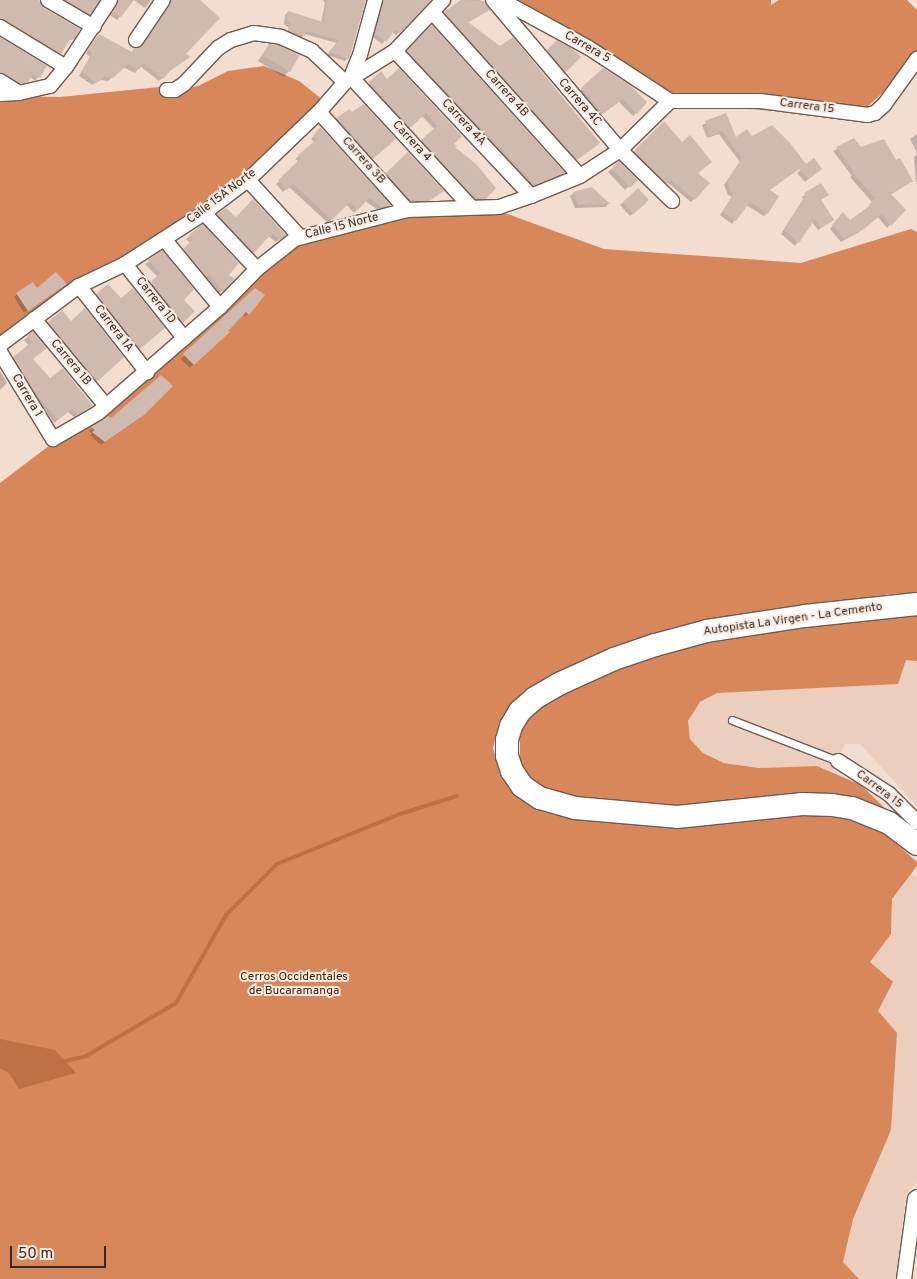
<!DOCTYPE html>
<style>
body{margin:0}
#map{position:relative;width:917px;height:1279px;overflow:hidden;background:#f3dcd0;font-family:Overpass,sans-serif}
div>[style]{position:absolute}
.built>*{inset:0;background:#eccebf}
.forest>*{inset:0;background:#d8875a}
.water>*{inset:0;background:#bf7044}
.shadow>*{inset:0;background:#0003}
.stream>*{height:4px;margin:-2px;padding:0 2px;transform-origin:2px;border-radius:2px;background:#bf7044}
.building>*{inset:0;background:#d0baaf;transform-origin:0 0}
.roads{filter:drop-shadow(1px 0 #6e5b51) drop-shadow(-1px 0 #6e5b51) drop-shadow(0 1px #6e5b51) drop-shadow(0 -1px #6e5b51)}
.lane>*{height:7px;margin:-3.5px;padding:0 3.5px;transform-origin:3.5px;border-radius:3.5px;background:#fff}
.street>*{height:14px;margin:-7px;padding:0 7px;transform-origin:7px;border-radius:7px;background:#fff}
.primary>*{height:22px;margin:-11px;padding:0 11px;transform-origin:11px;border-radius:11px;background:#fff}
span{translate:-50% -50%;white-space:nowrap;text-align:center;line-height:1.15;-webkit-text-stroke:4px #fdeae0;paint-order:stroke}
.street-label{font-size:12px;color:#342b26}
.park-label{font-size:12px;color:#41200d}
.scale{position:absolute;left:10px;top:1246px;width:96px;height:22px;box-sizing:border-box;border:2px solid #342b26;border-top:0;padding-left:6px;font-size:15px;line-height:18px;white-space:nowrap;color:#342b26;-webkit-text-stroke:4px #fdeae0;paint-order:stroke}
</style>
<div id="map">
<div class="built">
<div style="clip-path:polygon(906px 659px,917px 661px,917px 806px,860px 744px,845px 744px,833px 772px,817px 766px,759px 768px,725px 763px,703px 753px,690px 739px,688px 721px,700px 702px,717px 693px,898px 684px)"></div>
<div style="clip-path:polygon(912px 872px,917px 877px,917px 1183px,906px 1194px,896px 1279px,859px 1279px,843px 1262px,853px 1219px,891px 1130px,897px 1033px,877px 1011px,870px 962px,891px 934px,892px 899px)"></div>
</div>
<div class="forest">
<div style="clip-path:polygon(505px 0,771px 0,771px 5px,779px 0,907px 0,917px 10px,917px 60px,858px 116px,668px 104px,623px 61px,554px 27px)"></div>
<div style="clip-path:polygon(264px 66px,299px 81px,323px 100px,244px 176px,199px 210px,0 343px,0 96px,60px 97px,159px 87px,167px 91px,178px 90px,198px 86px,228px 71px)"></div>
<div style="clip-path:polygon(499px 211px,604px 249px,801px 263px,911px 229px,917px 232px,917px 593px,890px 594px,701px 623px,508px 711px,498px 729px,493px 748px,501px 775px,521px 800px,542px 811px,564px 816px,652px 826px,724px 823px,799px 813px,849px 819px,888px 836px,917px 862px,917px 866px,892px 899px,891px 934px,870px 962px,893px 982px,878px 1011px,897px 1033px,891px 1130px,853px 1219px,843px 1262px,859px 1279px,0 1279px,0 483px,54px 442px,296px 241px,407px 214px)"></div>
<div style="clip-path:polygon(917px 610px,917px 661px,906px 660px,898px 684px,717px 693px,700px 702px,688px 721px,690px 739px,703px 753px,724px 763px,759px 768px,817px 766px,861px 785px,890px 813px,857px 799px,816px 793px,681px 806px,581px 798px,553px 792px,534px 782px,525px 775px,520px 763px,520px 733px,529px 717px,551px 700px,629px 664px,688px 644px)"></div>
</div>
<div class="water">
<div style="clip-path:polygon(0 1039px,55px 1050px,76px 1073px,19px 1089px,9px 1073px,0 1068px)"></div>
</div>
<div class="shadow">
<div style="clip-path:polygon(0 0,38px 0,40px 6px,73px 39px,67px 41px,57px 56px,0 22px)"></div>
<div style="clip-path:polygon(57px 0,98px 0,86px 17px)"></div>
<div style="clip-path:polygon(115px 0,133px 0,117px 20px,110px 15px,115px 9px)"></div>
<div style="clip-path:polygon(134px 0,151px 0,145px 8px)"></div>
<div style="clip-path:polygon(167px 0,198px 0,167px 73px,159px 81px,140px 66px,135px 73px,123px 67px,108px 81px,101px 80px,92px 85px,79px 76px,90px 57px,86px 53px,96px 38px,131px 53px,140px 49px,167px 9px)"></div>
<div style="clip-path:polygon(323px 0,365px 0,348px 58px,345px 61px,327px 55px,337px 43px,304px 34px,301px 38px,286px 34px,289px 28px,284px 24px,285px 15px,288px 12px,321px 23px,325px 3px)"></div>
<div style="clip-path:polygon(380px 0,429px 0,396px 35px,392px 32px,382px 44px,373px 37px,381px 5px)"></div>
<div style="clip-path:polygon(463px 0,480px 0,489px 10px,467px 23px,596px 146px,573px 162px,442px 16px)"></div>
<div style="clip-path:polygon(432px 27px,563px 173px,560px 176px,531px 188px,404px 55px)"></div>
<div style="clip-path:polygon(0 39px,45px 66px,35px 81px,30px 77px,23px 85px,17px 86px,0 76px)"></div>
<div style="clip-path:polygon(557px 42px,580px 57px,562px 74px,545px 54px)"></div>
<div style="clip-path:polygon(269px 45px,289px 71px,284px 77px,258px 61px)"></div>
<div style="clip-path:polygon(399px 69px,454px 148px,495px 188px,481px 201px,474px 202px,419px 144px,435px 130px,422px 116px,406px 130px,367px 86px,370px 83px,387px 81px)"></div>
<div style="clip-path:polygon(603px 69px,646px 103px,633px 116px,619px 102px,599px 116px,579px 92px)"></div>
<div style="clip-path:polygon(725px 115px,735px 139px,768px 191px,767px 213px,764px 216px,746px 205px,732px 224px,720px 215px,732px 197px,728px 195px,724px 185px,740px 162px,719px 134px,707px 138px,702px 125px)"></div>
<div style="clip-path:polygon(337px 119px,391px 142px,369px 161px,334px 122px)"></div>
<div style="clip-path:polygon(664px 123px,682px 144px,696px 173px,694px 199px,691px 202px,667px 182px,663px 186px,631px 155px)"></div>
<div style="clip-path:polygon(320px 129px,389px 205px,386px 208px,378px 210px,365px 201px,354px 213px,346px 204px,328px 223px,289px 187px,283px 192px,276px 184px,299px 162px,295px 159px,315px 143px,311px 139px)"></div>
<div style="clip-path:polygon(917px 134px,917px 153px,910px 139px)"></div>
<div style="clip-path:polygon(854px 140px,860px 149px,896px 162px,912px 181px,890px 195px,904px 210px,887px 228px,878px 217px,859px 232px,841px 242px,830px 229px,843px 214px,850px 221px,870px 207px,869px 205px,872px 202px,850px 177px,852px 176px,833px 151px)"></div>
<div style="clip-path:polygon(408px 154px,439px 193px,425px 203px,410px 204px,384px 177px)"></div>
<div style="clip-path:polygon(917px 154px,917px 182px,916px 182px,914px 157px)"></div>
<div style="clip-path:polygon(814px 160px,817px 172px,805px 182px,797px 173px)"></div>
<div style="clip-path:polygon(611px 169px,636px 180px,625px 190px,608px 172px)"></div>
<div style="clip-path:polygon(821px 184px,820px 201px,832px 220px,818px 230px,812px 222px,795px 246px,781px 234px,803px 199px,802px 197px)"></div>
<div style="clip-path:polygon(638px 189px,645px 204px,630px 216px,620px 205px)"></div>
<div style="clip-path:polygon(574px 193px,608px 204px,606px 207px,575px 208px,570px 196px)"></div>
<div style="clip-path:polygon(226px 209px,236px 219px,284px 235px,276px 242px,268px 236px,250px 256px,215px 218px)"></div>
<div style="clip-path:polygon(203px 226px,227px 276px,233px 279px,219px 294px,205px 276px,202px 279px,181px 253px,190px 243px,186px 239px)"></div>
<div style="clip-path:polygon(162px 252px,182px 300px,194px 311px,179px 325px,149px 287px,158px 277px,145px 264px)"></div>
<div style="clip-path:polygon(108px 286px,121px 300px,160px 331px,136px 351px,94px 298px)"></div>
<div style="clip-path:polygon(62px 287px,24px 313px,14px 297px,17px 294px)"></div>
<div style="clip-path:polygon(255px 289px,248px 314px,245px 317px,242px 314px,227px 331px,228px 332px,190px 368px,181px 359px)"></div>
<div style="clip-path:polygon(62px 312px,71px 322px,123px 357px,93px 384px,46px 326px)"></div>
<div style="clip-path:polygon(33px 333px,31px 360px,50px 380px,89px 408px,74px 417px,68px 412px,54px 423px,11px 361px,29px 346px,24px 340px)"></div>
<div style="clip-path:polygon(0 371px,7px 383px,0 390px)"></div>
<div style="clip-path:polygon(140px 418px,101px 445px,90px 435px,92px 434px,89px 431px,92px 428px,111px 419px)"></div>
</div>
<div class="stream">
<div style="left:61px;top:1062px;width:26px;rotate:-13deg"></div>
<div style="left:86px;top:1056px;width:104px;rotate:-30.5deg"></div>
<div style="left:176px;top:1003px;width:101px;rotate:-60.4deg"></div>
<div style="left:226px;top:915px;width:72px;rotate:-45deg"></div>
<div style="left:277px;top:864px;width:133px;rotate:-22.1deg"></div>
<div style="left:400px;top:814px;width:60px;rotate:-17.5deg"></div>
</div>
<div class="building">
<div style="clip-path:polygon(0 0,39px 0,44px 8px,80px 29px,74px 40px,71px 38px,61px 54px,0 18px)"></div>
<div style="clip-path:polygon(65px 0,100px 0,90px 15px)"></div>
<div style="clip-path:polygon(119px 0,134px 0,121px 17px,113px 12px)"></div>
<div style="clip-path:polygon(172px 0,200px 0,220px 18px,186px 54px,190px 57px,170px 71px,163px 79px,143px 63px,139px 70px,128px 64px,113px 78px,105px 77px,96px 83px,82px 72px,92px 53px,88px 50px,98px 35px,99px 34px,132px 52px,134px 48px,143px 45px)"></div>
<div style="clip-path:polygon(327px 0,366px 0,349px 59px,329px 52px,339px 40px,306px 31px,305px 36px,288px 31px,291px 24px,287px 21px,288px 11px,323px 22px)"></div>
<div style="clip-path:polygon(384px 0,431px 0,400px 33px,395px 30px,386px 42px,375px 34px)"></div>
<div style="clip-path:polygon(461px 0,484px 1px,490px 10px,468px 22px,500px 46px,513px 37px,600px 143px,577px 160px,444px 12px)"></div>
<div style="clip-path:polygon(432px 25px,565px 173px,535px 185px,407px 51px)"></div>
<div style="clip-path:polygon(0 37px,47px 66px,40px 78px,33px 74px,28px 82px,21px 84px,0 72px)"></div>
<div style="clip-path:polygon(557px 40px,573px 49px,581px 57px,566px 72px,547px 50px)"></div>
<div style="clip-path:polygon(269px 44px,279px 45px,300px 55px,290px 72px,262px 55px)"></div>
<div style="clip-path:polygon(399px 68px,462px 136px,454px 144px,457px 146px,455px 147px,476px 164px,496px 188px,486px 199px,478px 199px,467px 190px,421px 140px,437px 126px,426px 113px,410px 128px,369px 82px,381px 71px,387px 79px)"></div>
<div style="clip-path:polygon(603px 68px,631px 86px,647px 102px,637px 114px,623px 99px,603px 114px,581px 88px)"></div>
<div style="clip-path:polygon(364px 104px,396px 139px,373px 159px,336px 118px,349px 109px,352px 112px)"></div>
<div style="clip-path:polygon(726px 113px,736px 137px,747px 129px,752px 136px,772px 125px,790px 143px,806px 164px,770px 190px,779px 196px,768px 214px,750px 202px,736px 221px,722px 212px,734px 193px,731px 192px,727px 180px,742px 158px,722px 131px,710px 136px,705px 121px)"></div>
<div style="clip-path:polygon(664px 121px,682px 142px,690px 135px,712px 162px,698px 173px,710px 183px,695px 200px,671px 180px,667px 184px,634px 151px)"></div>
<div style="clip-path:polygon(320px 127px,391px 205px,382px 207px,369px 198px,358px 210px,350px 202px,332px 220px,293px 184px,287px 190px,278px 180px,301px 158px,298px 155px,317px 139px,313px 136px)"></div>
<div style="clip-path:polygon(854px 138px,861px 147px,884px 139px,896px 160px,900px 158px,913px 181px,891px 194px,906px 210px,891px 226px,882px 214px,864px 229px,845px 240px,832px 225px,843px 212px,850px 220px,873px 203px,871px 201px,875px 198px,853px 173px,854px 172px,836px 147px)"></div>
<div style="clip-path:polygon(408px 152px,444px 191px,429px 201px,413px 201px,409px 199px,386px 173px)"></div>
<div style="clip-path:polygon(814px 158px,822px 169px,809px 179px,799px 169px)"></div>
<div style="left:619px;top:161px;width:27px;height:11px;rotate:45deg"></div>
<div style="clip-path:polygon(821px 183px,829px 195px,821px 200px,834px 220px,821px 228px,815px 219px,799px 243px,784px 230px,806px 195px,804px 193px)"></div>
<div style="clip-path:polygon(592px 187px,610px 204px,578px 205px,573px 192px)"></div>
<div style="left:638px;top:188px;width:16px;height:21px;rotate:47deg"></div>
<div style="clip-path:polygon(253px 199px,286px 235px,280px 240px,272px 233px,254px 253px,217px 214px,226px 208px,236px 217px)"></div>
<div style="clip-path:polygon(203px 224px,239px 263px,229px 275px,235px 279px,223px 292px,209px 274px,206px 277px,183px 249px,193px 239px,189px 235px)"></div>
<div style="clip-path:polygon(162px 250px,194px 289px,184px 300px,195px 311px,183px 323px,151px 282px,160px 273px,148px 260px)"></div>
<div style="clip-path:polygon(56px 272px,67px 284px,28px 311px,16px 293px,33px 282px,37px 288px)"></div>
<div style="clip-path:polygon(108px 284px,121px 298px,133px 288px,165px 328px,140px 349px,96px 294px)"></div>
<div style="clip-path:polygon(255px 288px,265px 295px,249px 315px,246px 312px,228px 331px,230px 332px,194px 365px,183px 354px)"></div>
<div style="clip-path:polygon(85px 308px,124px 357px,97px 382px,48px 322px,62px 310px,71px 321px)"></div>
<div style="clip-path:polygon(33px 331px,47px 348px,33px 359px,50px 378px,63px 368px,93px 406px,78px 414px,72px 409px,58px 420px,35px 393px,13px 357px,32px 342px,27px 336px)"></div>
<div style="clip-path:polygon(161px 375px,173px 386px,144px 415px,105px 442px,92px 432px,95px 430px,91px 427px,108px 416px,111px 418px)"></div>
</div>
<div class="roads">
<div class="lane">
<div style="left:732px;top:720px;width:114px;rotate:21.1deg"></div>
</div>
<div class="street">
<div style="left:48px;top:0;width:53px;rotate:30.4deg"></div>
<div style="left:493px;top:0;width:197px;rotate:49.7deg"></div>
<div style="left:620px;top:150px;width:73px;rotate:44.4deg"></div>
<div style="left:501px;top:0;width:100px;rotate:28.6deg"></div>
<div style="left:589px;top:48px;width:97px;rotate:33.2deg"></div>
<div style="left:433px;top:13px;width:219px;rotate:48deg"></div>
<div style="left:0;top:27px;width:77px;rotate:31.2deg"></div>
<div style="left:136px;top:40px;width:48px;rotate:-56deg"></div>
<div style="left:395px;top:51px;width:199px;rotate:46.8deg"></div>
<div style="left:351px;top:77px;width:177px;rotate:47.3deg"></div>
<div style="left:351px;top:77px;width:24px;rotate:-68deg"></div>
<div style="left:360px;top:55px;width:57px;rotate:-74.7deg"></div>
<div style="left:0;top:81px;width:22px;rotate:32deg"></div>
<div style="left:167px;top:90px;width:8px"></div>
<div style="left:175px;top:90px;width:11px;rotate:-34deg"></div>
<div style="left:184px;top:84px;width:50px;rotate:-46.6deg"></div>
<div style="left:218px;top:48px;width:15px;rotate:-32deg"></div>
<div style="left:231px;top:40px;width:24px;rotate:-17deg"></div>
<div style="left:254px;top:33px;width:27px;rotate:8deg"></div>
<div style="left:281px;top:37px;width:34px;rotate:24deg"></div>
<div style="left:312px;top:51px;width:45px;rotate:43.2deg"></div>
<div style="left:0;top:94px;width:19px;rotate:-3deg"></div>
<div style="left:19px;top:93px;width:32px;rotate:-13deg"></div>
<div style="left:50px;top:86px;width:25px;rotate:-50deg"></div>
<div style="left:66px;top:67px;width:80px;rotate:-56.7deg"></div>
<div style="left:670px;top:101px;width:90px"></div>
<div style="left:760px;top:101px;width:109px;rotate:7.4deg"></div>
<div style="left:868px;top:115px;width:7px;rotate:-16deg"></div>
<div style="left:875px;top:113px;width:12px;rotate:-42deg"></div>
<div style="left:884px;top:105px;width:57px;rotate:-54.3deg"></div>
<div style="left:319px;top:112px;width:132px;rotate:48.1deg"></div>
<div style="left:248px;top:180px;width:77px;rotate:47.6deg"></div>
<div style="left:204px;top:213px;width:77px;rotate:46.6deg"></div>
<div style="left:164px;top:239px;width:88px;rotate:50.5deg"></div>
<div style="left:125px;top:264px;width:95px;rotate:51.4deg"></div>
<div style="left:79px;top:286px;width:110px;rotate:51.7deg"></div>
<div style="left:34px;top:319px;width:113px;rotate:50.4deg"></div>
<div style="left:0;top:345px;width:99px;rotate:-36.8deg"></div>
<div style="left:79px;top:286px;width:51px;rotate:-25.6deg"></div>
<div style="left:125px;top:264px;width:94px;rotate:-32.8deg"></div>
<div style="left:204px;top:213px;width:55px;rotate:-36.9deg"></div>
<div style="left:248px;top:180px;width:98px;rotate:-43.8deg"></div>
<div style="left:319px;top:112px;width:40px;rotate:-49deg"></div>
<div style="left:345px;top:82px;width:59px;rotate:-31.8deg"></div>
<div style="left:395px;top:51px;width:70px;rotate:-46.7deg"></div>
<div style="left:0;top:352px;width:102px;rotate:58.7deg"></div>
<div style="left:53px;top:439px;width:52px;rotate:-30deg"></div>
<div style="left:98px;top:413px;width:162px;rotate:-41deg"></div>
<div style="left:220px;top:307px;width:53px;rotate:-45.8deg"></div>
<div style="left:257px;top:269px;width:48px;rotate:-38.3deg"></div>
<div style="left:295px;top:239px;width:116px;rotate:-14.5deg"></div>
<div style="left:407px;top:210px;width:92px;rotate:-1.9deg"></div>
<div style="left:499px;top:207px;width:34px;rotate:-19deg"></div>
<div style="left:531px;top:196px;width:53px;rotate:-22.2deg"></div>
<div style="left:580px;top:176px;width:48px;rotate:-33deg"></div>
<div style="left:620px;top:150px;width:70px;rotate:-44.4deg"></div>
<div style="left:838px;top:761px;width:61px;rotate:32.9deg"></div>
<div style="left:889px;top:794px;width:40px;rotate:45deg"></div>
<div style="left:904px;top:1279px;width:81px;rotate:-82.2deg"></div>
<div style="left:915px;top:1199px;width:3px;rotate:-45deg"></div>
</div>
<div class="primary">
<div style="left:917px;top:604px;width:113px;rotate:173.9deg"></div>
<div style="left:805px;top:616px;width:99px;rotate:171.3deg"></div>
<div style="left:707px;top:631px;width:54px;rotate:164.9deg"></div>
<div style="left:655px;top:645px;width:43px;rotate:161.1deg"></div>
<div style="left:614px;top:659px;width:60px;rotate:155.6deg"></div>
<div style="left:559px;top:684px;width:28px;rotate:150deg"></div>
<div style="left:535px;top:698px;width:20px;rotate:139deg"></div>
<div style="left:520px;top:711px;width:17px;rotate:121deg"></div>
<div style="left:511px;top:726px;width:15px;rotate:106deg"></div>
<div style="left:507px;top:740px;width:16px;rotate:90deg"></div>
<div style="left:507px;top:756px;width:16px;rotate:72deg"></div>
<div style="left:512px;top:771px;width:18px;rotate:56deg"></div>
<div style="left:522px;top:786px;width:22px;rotate:34deg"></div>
<div style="left:540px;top:798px;width:36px;rotate:16deg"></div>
<div style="left:575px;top:808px;width:102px;rotate:5deg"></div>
<div style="left:677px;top:817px;width:126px;rotate:-5.9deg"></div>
<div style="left:802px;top:804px;width:30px;rotate:2deg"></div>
<div style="left:832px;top:805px;width:20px;rotate:9deg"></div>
<div style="left:852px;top:808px;width:40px;rotate:22deg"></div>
<div style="left:889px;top:823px;width:35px;rotate:37deg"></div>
</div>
</div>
<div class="street-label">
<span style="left:587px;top:48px;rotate:30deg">Carrera 5</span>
<span style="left:506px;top:94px;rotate:48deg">Carrera 4B</span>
<span style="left:579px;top:103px;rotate:49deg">Carrera 4C</span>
<span style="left:807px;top:107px;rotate:7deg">Carrera 15</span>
<span style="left:463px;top:123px;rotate:47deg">Carrera 4A</span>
<span style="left:411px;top:142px;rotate:47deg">Carrera 4</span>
<span style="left:363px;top:161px;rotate:48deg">Carrera 3B</span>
<span style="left:222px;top:197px;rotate:-37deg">Calle 15A Norte</span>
<span style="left:342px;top:227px;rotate:-14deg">Calle 15 Norte</span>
<span style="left:155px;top:301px;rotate:51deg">Carrera 1D</span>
<span style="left:113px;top:329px;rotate:52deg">Carrera 1A</span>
<span style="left:70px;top:363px;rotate:50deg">Carrera 1B</span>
<span style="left:26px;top:396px;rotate:59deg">Carrera 1</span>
<span style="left:793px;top:620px;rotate:-8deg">Autopista La Virgen - La Cemento</span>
<span style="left:879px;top:790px;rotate:37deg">Carrera 15</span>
</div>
<div class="park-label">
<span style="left:294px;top:985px">Cerros Occidentales<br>de Bucaramanga</span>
</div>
<div class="scale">50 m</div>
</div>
